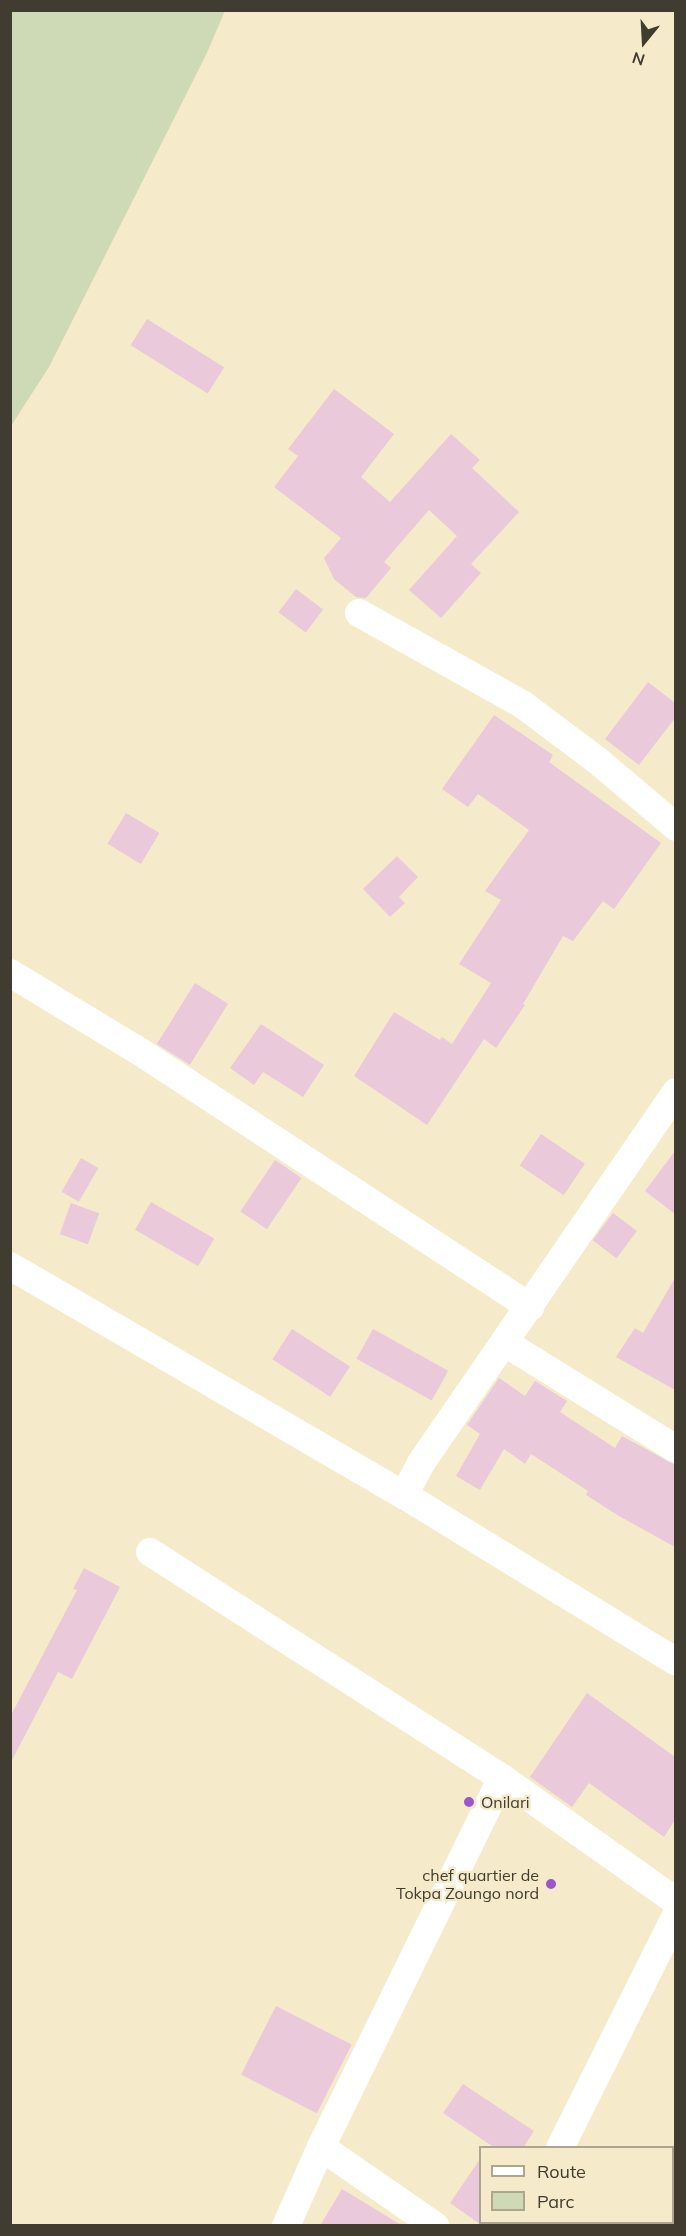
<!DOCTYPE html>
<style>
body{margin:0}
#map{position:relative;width:686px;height:2236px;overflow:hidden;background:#f5ebcb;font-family:Mulish,sans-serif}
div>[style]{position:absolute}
.green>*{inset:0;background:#cddab5}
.building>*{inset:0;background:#e9c9da;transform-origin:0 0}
.minor>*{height:28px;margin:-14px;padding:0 14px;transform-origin:14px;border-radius:14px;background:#fff}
.dots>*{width:16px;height:16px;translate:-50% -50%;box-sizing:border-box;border:3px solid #f5ebcb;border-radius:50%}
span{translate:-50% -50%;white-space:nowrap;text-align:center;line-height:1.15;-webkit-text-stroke:4.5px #f5ebcb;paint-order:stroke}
.poi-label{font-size:16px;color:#403c2f}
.left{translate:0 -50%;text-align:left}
.right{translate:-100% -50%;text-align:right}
.frame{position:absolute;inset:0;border:12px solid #403c2f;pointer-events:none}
.legend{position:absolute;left:479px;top:2146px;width:195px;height:78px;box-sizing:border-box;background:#f5ebcb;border:2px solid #ada58d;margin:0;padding:8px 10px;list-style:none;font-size:18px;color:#403c2f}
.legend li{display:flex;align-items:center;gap:12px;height:30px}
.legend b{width:30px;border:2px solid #ada58d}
.north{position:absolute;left:614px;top:12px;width:60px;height:60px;-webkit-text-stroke:4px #f5ebcb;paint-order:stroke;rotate:198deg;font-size:16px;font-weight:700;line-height:24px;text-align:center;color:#403c2f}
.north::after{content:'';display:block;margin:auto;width:21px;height:27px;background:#403c2f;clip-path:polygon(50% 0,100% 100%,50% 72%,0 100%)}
</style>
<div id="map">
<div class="green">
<div style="clip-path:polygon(11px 10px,225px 11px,206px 55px,49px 367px,11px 426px)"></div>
</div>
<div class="building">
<div style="left:147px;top:319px;width:91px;height:31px;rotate:32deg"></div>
<div style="clip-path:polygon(334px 389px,394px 434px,361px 477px,390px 502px,451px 434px,480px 460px,472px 468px,519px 512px,471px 564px,481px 573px,441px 618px,409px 590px,457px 536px,429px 510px,384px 562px,391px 568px,366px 598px,356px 597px,334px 579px,324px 558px,341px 538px,274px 487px,298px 456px,288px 449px)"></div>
<div style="left:296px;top:589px;width:34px;height:29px;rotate:37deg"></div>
<div style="clip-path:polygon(648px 682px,675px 703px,675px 718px,639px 765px,605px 739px)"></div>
<div style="clip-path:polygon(494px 715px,553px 755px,549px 762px,661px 843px,614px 909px,603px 901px,573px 941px,563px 936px,523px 1004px,525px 1005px,496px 1048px,484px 1039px,427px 1125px,354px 1076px,394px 1012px,440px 1040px,442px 1037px,452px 1044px,491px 983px,459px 964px,501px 900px,485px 891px,529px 830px,478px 794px,468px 807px,442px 789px)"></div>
<div style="left:126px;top:813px;width:39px;height:36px;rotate:31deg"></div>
<div style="clip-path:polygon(397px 856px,418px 877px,399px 897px,405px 903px,390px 917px,363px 889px)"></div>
<div style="left:195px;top:983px;width:39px;height:72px;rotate:32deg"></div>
<div style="clip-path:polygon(261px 1024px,324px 1065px,303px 1097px,263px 1072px,254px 1085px,230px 1068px)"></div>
<div style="left:541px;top:1134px;width:53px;height:38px;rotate:34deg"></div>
<div style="clip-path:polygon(675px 1151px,675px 1214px,645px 1191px)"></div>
<div style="left:81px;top:1158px;width:20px;height:39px;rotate:30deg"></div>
<div style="left:275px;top:1160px;width:32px;height:62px;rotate:34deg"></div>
<div style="left:151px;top:1202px;width:73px;height:32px;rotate:30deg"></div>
<div style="left:71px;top:1203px;width:30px;height:33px;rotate:20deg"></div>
<div style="left:613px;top:1213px;width:30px;height:34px;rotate:37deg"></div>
<div style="clip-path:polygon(675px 1278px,675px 1390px,616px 1357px,635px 1328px,643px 1333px)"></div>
<div style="left:292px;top:1329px;width:69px;height:36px;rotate:33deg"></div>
<div style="left:373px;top:1329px;width:86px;height:34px;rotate:29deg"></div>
<div style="clip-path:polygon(499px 1378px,525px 1396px,535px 1381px,567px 1401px,560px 1412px,615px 1448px,622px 1436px,675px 1465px,675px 1547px,619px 1516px,586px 1495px,588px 1491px,531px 1454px,525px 1464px,504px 1449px,480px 1490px,456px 1476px,480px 1434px,467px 1425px)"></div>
<div style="clip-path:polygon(84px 1568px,120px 1587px,72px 1679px,58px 1672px,10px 1764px,10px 1717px,77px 1590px,73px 1589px)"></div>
<div style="clip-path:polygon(587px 1693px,675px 1757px,675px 1820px,664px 1837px,589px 1783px,572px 1807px,530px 1777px)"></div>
<div style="left:276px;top:2006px;width:85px;height:77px;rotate:27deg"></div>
<div style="clip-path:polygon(463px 2084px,534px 2131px,523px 2148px,495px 2148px,443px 2113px)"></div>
<div style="clip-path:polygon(480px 2159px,480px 2224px,450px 2203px)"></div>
<div style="clip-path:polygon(342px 2189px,403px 2226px,320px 2226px)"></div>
</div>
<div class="minor">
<div style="left:359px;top:613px;width:187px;rotate:29.2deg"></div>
<div style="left:522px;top:704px;width:95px;rotate:36.9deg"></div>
<div style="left:598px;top:761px;width:102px;rotate:40.2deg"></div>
<div style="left:10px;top:973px;width:154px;rotate:31.2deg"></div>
<div style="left:142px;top:1053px;width:464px;rotate:33.2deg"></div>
<div style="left:10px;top:1266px;width:456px;rotate:30.2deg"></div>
<div style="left:404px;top:1495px;width:319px;rotate:31.5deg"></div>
<div style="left:505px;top:1343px;width:201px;rotate:31.8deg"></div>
<div style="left:404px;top:1495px;width:36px;rotate:-62deg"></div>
<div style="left:421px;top:1463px;width:450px;rotate:-55.5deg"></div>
<div style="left:150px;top:1552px;width:418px;rotate:32.7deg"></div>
<div style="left:502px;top:1778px;width:213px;rotate:35.3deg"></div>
<div style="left:321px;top:2147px;width:139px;rotate:34.7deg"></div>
<div style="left:560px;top:2148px;width:260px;rotate:-63.5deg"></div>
<div style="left:286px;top:2226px;width:86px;rotate:-66.1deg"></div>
<div style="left:321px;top:2147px;width:411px;rotate:-63.9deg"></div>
<div style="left:522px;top:2226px;width:4px;rotate:-76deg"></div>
</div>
<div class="dots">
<div style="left:469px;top:1802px;background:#9c56ca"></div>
<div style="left:551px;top:1884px;background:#9c56ca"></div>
</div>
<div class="poi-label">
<span class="left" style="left:481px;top:1802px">Onilari</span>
<span class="right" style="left:539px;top:1884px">chef quartier de<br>Tokpa Zoungo nord</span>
</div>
<div class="frame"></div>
<ul class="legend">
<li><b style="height:8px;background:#fff"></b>Route</li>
<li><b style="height:16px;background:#cddab5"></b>Parc</li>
</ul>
<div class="north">N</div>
</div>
